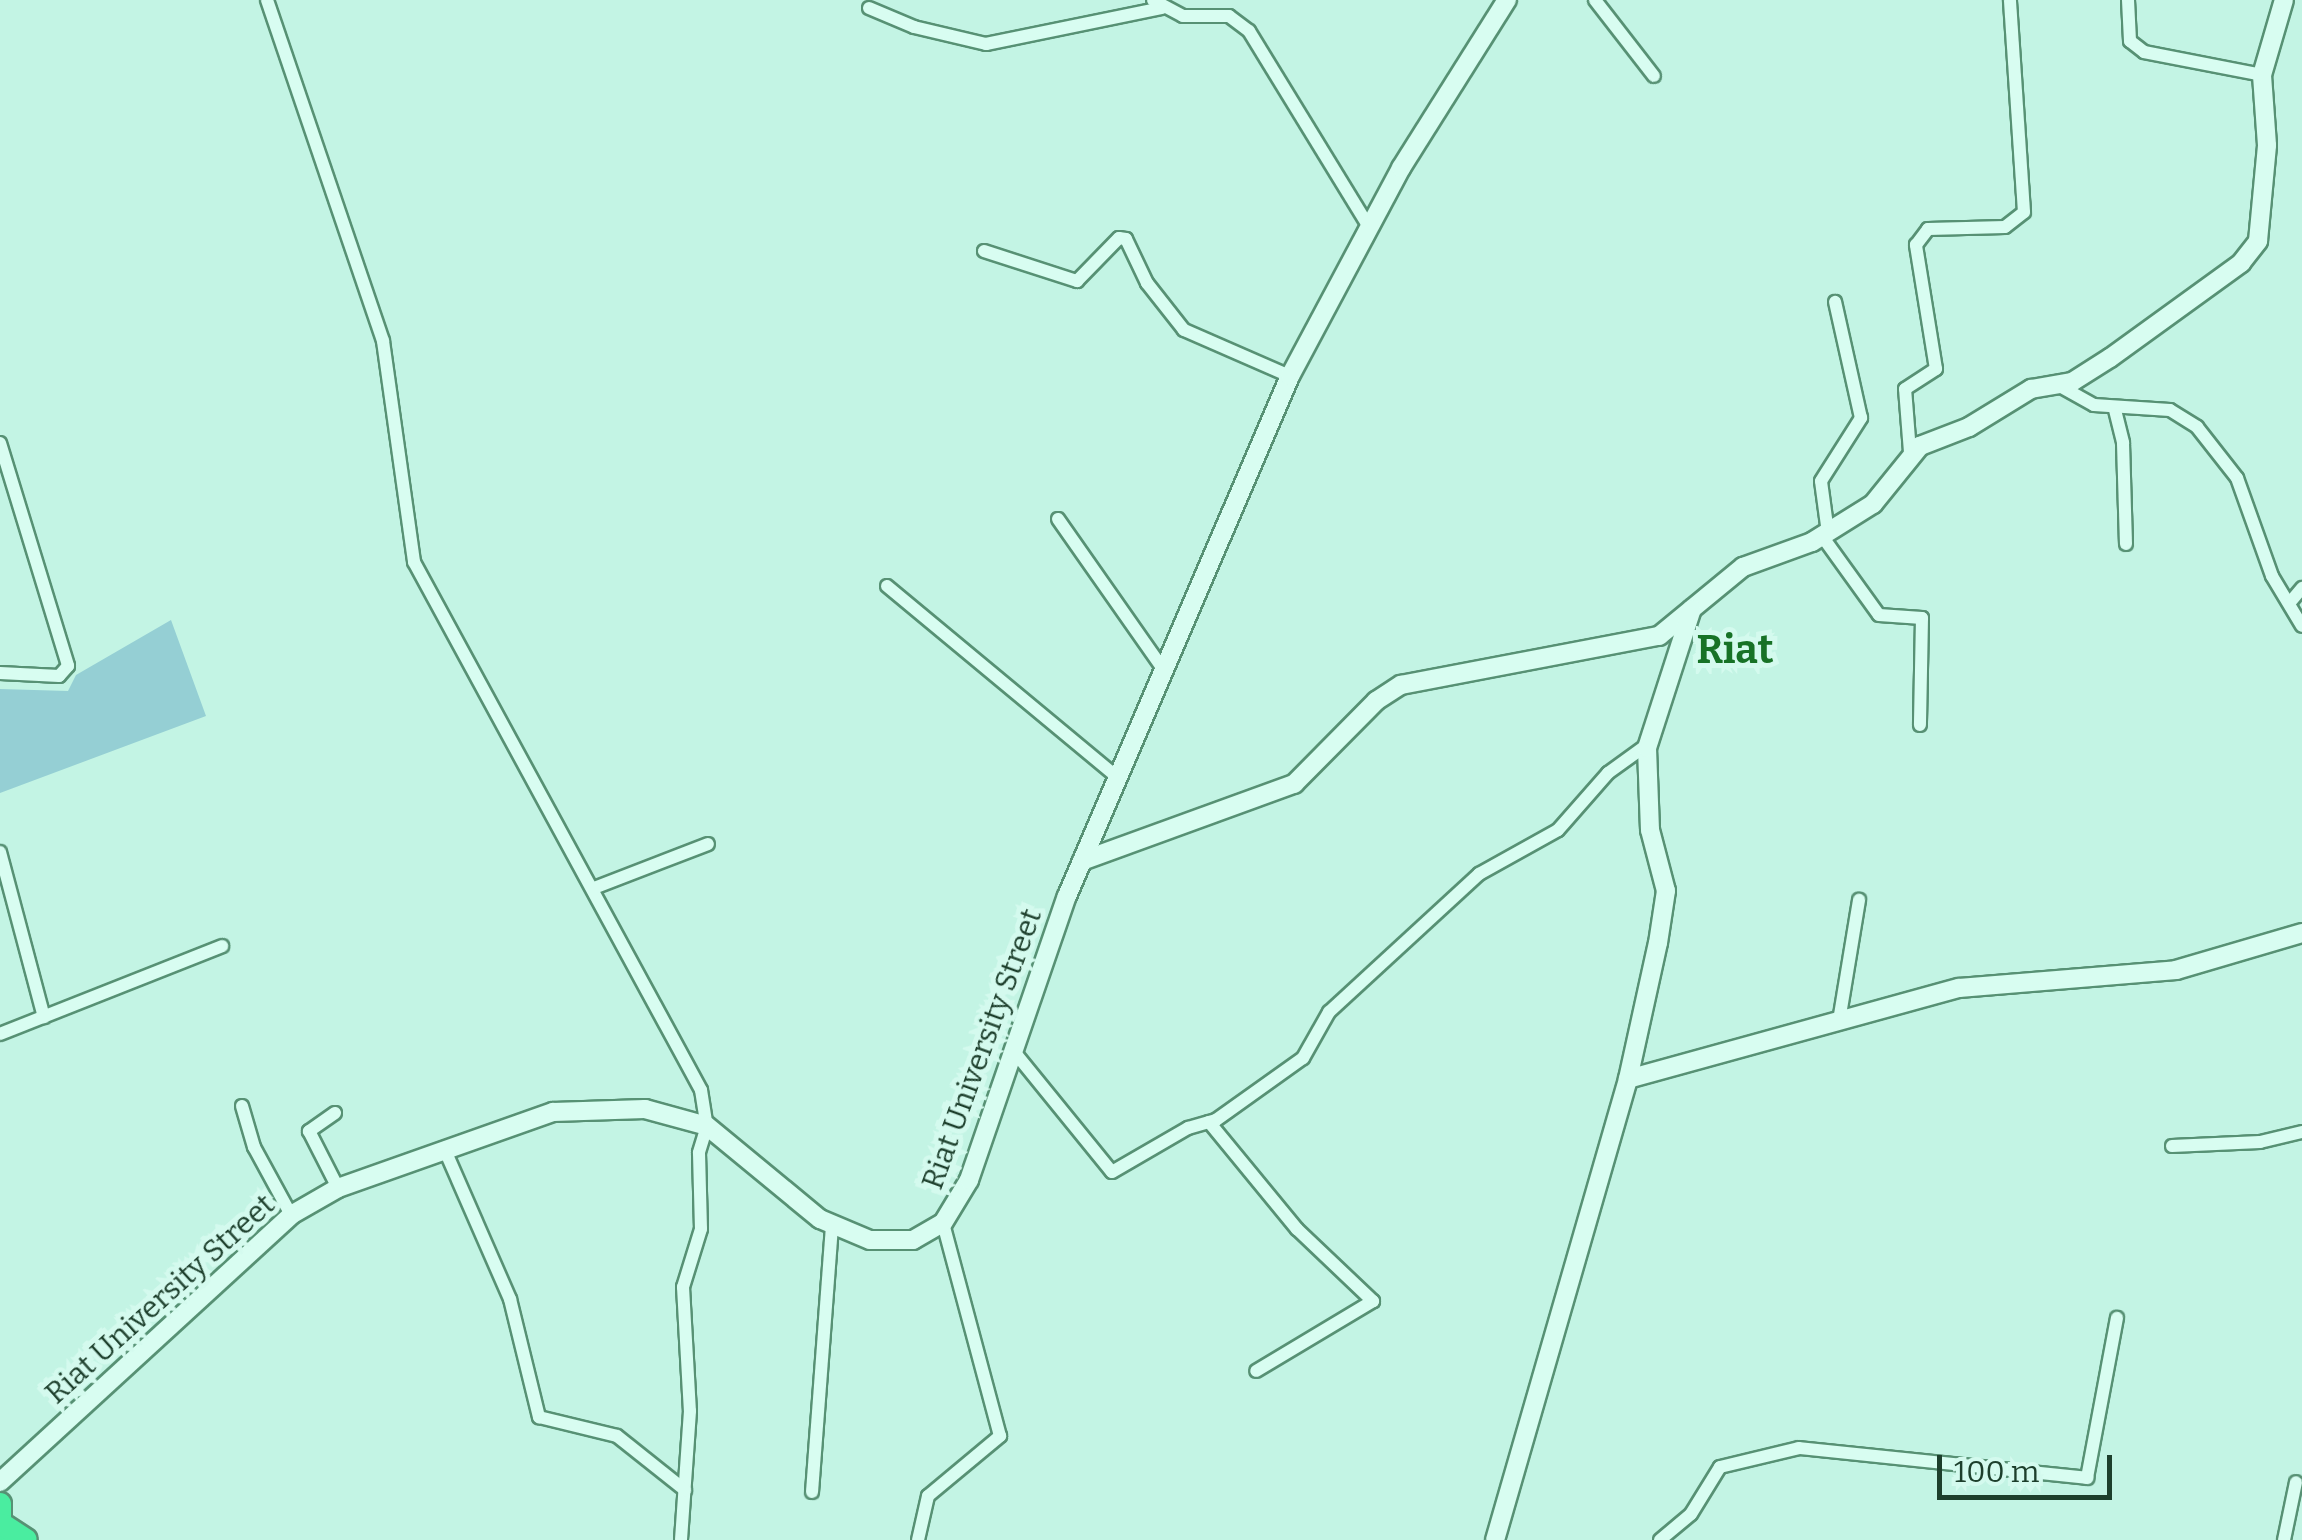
<!DOCTYPE html>
<style>
body{margin:0}
#map{position:relative;width:2302px;height:1540px;overflow:hidden;background:#c3f4e4;font-family:Bitter,serif}
div>[style]{position:absolute}
.green>*{inset:0;background:#95cfd4}
.roads{filter:drop-shadow(2px 0 #579174) drop-shadow(-2px 0 #579174) drop-shadow(0 2px #579174) drop-shadow(0 -2px #579174)}
.street>*{height:12px;margin:-6px;padding:0 6px;transform-origin:6px;border-radius:6px;background:#d8fdf1}
.secondary>*{height:18px;margin:-9px;padding:0 9px;transform-origin:9px;border-radius:9px;background:#d8fdf1}
.highway>*{height:22px;margin:-11px;padding:0 11px;transform-origin:11px;border-radius:11px;background:#4aeda0}
span{translate:-50% -50%;white-space:nowrap;text-align:center;line-height:1.15;-webkit-text-stroke:10px #d4faee;paint-order:stroke}
.street-label{font-size:30px;color:#1d3f2c}
.district-label{font-size:40px;color:#177226;font-weight:700}
.scale{position:absolute;left:1937px;top:1455px;width:175px;height:45px;box-sizing:border-box;border:5px solid #1d3f2c;border-top:0;padding-left:12px;font-size:30px;line-height:35px;white-space:nowrap;color:#1d3f2c;-webkit-text-stroke:8px #d4faee;paint-order:stroke}
</style>
<div id="map">
<div class="green">
<div style="clip-path:polygon(171px 620px,206px 716px,0 793px,0 689px,68px 691px,76px 675px)"></div>
</div>
<div class="roads">
<div class="street">
<div style="left:267px;top:0;width:360px;rotate:71.2deg"></div>
<div style="left:383px;top:341px;width:223px;rotate:82deg"></div>
<div style="left:414px;top:562px;width:601px;rotate:61.47deg"></div>
<div style="left:701px;top:1090px;width:36px;rotate:81deg"></div>
<div style="left:707px;top:1126px;width:28px;rotate:107deg"></div>
<div style="left:699px;top:1153px;width:76px;rotate:88.5deg"></div>
<div style="left:701px;top:1229px;width:61px;rotate:107.2deg"></div>
<div style="left:683px;top:1287px;width:124px;rotate:86.8deg"></div>
<div style="left:690px;top:1411px;width:129px;rotate:94deg"></div>
<div style="left:1153px;top:0;width:34px;rotate:28deg"></div>
<div style="left:1183px;top:16px;width:46px"></div>
<div style="left:1229px;top:16px;width:25px;rotate:37deg"></div>
<div style="left:1249px;top:31px;width:228px;rotate:58.5deg"></div>
<div style="left:1595px;top:0;width:96px;rotate:52.2deg"></div>
<div style="left:2128px;top:0;width:41px;rotate:87.2deg"></div>
<div style="left:2130px;top:41px;width:18px;rotate:38deg"></div>
<div style="left:2144px;top:52px;width:120px;rotate:11deg"></div>
<div style="left:869px;top:8px;width:49px;rotate:22.9deg"></div>
<div style="left:914px;top:27px;width:74px;rotate:13.3deg"></div>
<div style="left:986px;top:44px;width:180px;rotate:-11.6deg"></div>
<div style="left:984px;top:251px;width:98px;rotate:17.9deg"></div>
<div style="left:1077px;top:281px;width:60px;rotate:-45.7deg"></div>
<div style="left:1119px;top:238px;width:7px;rotate:8deg"></div>
<div style="left:1126px;top:239px;width:49px;rotate:64.5deg"></div>
<div style="left:1147px;top:283px;width:60px;rotate:51.8deg"></div>
<div style="left:1184px;top:330px;width:116px;rotate:23.5deg"></div>
<div style="left:2058px;top:385px;width:41px;rotate:29.1deg"></div>
<div style="left:2094px;top:405px;width:76px;rotate:3.8deg"></div>
<div style="left:2170px;top:410px;width:32px;rotate:32deg"></div>
<div style="left:2197px;top:427px;width:65px;rotate:51.9deg"></div>
<div style="left:2237px;top:478px;width:104px;rotate:70.3deg"></div>
<div style="left:2272px;top:576px;width:58px;rotate:59deg"></div>
<div style="left:2115px;top:410px;width:34px;rotate:76deg"></div>
<div style="left:2123px;top:443px;width:101px;rotate:88.3deg"></div>
<div style="left:0;top:443px;width:233px;rotate:73deg"></div>
<div style="left:68px;top:666px;width:13px;rotate:132deg"></div>
<div style="left:59px;top:676px;width:59px;rotate:-177.1deg"></div>
<div style="left:1910px;top:452px;width:63px;rotate:-94.5deg"></div>
<div style="left:1905px;top:389px;width:37px;rotate:-33deg"></div>
<div style="left:1936px;top:369px;width:126px;rotate:-99.2deg"></div>
<div style="left:1916px;top:245px;width:20px;rotate:-53deg"></div>
<div style="left:1928px;top:229px;width:77px;rotate:-1.5deg"></div>
<div style="left:2005px;top:227px;width:24px;rotate:-38deg"></div>
<div style="left:2024px;top:212px;width:212px;rotate:-93.8deg"></div>
<div style="left:1058px;top:519px;width:183px;rotate:55deg"></div>
<div style="left:1828px;top:533px;width:52px;rotate:-97.7deg"></div>
<div style="left:1821px;top:481px;width:75px;rotate:-57.6deg"></div>
<div style="left:1861px;top:418px;width:119px;rotate:-102.6deg"></div>
<div style="left:1822px;top:536px;width:97px;rotate:54.2deg"></div>
<div style="left:1879px;top:615px;width:43px;rotate:4deg"></div>
<div style="left:1922px;top:618px;width:107px;rotate:91.1deg"></div>
<div style="left:887px;top:586px;width:299px;rotate:39.7deg"></div>
<div style="left:2292px;top:600px;width:16px;rotate:-50deg"></div>
<div style="left:0;top:852px;width:171px;rotate:75.1deg"></div>
<div style="left:594px;top:888px;width:122px;rotate:-21.1deg"></div>
<div style="left:1839px;top:1021px;width:123px;rotate:-80.6deg"></div>
<div style="left:0;top:1034px;width:239px;rotate:-21.6deg"></div>
<div style="left:1016px;top:1054px;width:152px;rotate:50.9deg"></div>
<div style="left:1112px;top:1172px;width:88px;rotate:-30.1deg"></div>
<div style="left:1188px;top:1128px;width:29px;rotate:-16deg"></div>
<div style="left:1216px;top:1120px;width:107px;rotate:-35.5deg"></div>
<div style="left:1303px;top:1058px;width:53px;rotate:-60.5deg"></div>
<div style="left:1329px;top:1012px;width:204px;rotate:-42.6deg"></div>
<div style="left:1479px;top:874px;width:90px;rotate:-29.1deg"></div>
<div style="left:1558px;top:830px;width:76px;rotate:-48.7deg"></div>
<div style="left:1608px;top:773px;width:49px;rotate:-35.9deg"></div>
<div style="left:242px;top:1106px;width:43px;rotate:73.7deg"></div>
<div style="left:254px;top:1147px;width:77px;rotate:61.4deg"></div>
<div style="left:335px;top:1113px;width:32px;rotate:145deg"></div>
<div style="left:309px;top:1131px;width:64px;rotate:63deg"></div>
<div style="left:1209px;top:1122px;width:139px;rotate:50.6deg"></div>
<div style="left:1297px;top:1229px;width:105px;rotate:43.5deg"></div>
<div style="left:1373px;top:1301px;width:136px;rotate:149.1deg"></div>
<div style="left:2172px;top:1146px;width:88px;rotate:-2.6deg"></div>
<div style="left:2260px;top:1142px;width:43px;rotate:-13.4deg"></div>
<div style="left:444px;top:1148px;width:165px;rotate:66.4deg"></div>
<div style="left:510px;top:1299px;width:122px;rotate:76.2deg"></div>
<div style="left:539px;top:1417px;width:80px;rotate:13.7deg"></div>
<div style="left:617px;top:1436px;width:87px;rotate:38.5deg"></div>
<div style="left:812px;top:1492px;width:266px;rotate:-85.7deg"></div>
<div style="left:918px;top:1540px;width:45px;rotate:-77.2deg"></div>
<div style="left:928px;top:1496px;width:94px;rotate:-39.8deg"></div>
<div style="left:1000px;top:1436px;width:220px;rotate:-105deg"></div>
<div style="left:1660px;top:1540px;width:40px;rotate:-40deg"></div>
<div style="left:1691px;top:1514px;width:55px;rotate:-58.3deg"></div>
<div style="left:1720px;top:1467px;width:81px;rotate:-13.5deg"></div>
<div style="left:1799px;top:1448px;width:290px;rotate:5.9deg"></div>
<div style="left:2087px;top:1478px;width:163px;rotate:-79.4deg"></div>
<div style="left:2284px;top:1540px;width:59px;rotate:-78.3deg"></div>
</div>
<div class="secondary">
<div style="left:1082px;top:861px;width:226px;rotate:-20deg"></div>
<div style="left:1294px;top:784px;width:117px;rotate:-45.3deg"></div>
<div style="left:1376px;top:701px;width:30px;rotate:-33deg"></div>
<div style="left:1401px;top:685px;width:263px;rotate:-10.8deg"></div>
<div style="left:1659px;top:636px;width:109px;rotate:-39.4deg"></div>
<div style="left:1743px;top:567px;width:73px;rotate:-19.9deg"></div>
<div style="left:1812px;top:542px;width:72px;rotate:-31.9deg"></div>
<div style="left:1873px;top:504px;width:75px;rotate:-51deg"></div>
<div style="left:1920px;top:446px;width:53px;rotate:-21.2deg"></div>
<div style="left:1969px;top:427px;width:73px;rotate:-31.5deg"></div>
<div style="left:2031px;top:389px;width:42px;rotate:-9.7deg"></div>
<div style="left:2072px;top:382px;width:45px;rotate:-32.3deg"></div>
<div style="left:2110px;top:358px;width:162px;rotate:-35.9deg"></div>
<div style="left:2241px;top:263px;width:28px;rotate:-52deg"></div>
<div style="left:2258px;top:241px;width:96px;rotate:-84.6deg"></div>
<div style="left:2267px;top:145px;width:70px;rotate:-94.1deg"></div>
<div style="left:2262px;top:75px;width:78px;rotate:-73.7deg"></div>
<div style="left:1628px;top:1079px;width:343px;rotate:-15.4deg"></div>
<div style="left:1959px;top:988px;width:218px;rotate:-4.7deg"></div>
<div style="left:2176px;top:970px;width:131px;rotate:-16.4deg"></div>
<div style="left:0;top:1482px;width:395px;rotate:-42.5deg"></div>
<div style="left:291px;top:1215px;width:54px;rotate:-29.9deg"></div>
<div style="left:338px;top:1188px;width:228px;rotate:-19.5deg"></div>
<div style="left:553px;top:1112px;width:92px;rotate:-1.9deg"></div>
<div style="left:645px;top:1109px;width:64px;rotate:15.3deg"></div>
<div style="left:707px;top:1126px;width:146px;rotate:39.5deg"></div>
<div style="left:820px;top:1219px;width:54px;rotate:22.8deg"></div>
<div style="left:870px;top:1240px;width:43px"></div>
<div style="left:913px;top:1240px;width:34px;rotate:-30deg"></div>
<div style="left:943px;top:1223px;width:50px;rotate:-58.8deg"></div>
<div style="left:969px;top:1180px;width:300px;rotate:-71deg"></div>
<div style="left:1067px;top:896px;width:566px;rotate:-66.79deg"></div>
<div style="left:1290px;top:376px;width:236px;rotate:-61.9deg"></div>
<div style="left:1401px;top:168px;width:199px;rotate:-57.8deg"></div>
<div style="left:1495px;top:1540px;width:480px;rotate:-73.9deg"></div>
<div style="left:1628px;top:1079px;width:139px;rotate:-77.6deg"></div>
<div style="left:1658px;top:943px;width:53px;rotate:-81.3deg"></div>
<div style="left:1666px;top:891px;width:63px;rotate:-104.7deg"></div>
<div style="left:1650px;top:830px;width:82px;rotate:-92.1deg"></div>
<div style="left:1647px;top:748px;width:146px;rotate:-72.1deg"></div>
</div>
<div class="highway">
<div style="left:0;top:1504px;width:31px;rotate:90deg"></div>
<div style="left:3px;top:1525px;width:27px;rotate:33deg"></div>
</div>
</div>
<div class="street-label">
<span style="left:982px;top:1049px;rotate:-70deg">Riat University Street</span>
<span style="left:160px;top:1299px;rotate:-42deg">Riat University Street</span>
</div>
<div class="district-label">
<span style="left:1735px;top:650px">Riat</span>
</div>
<div class="scale">100 m</div>
</div>
